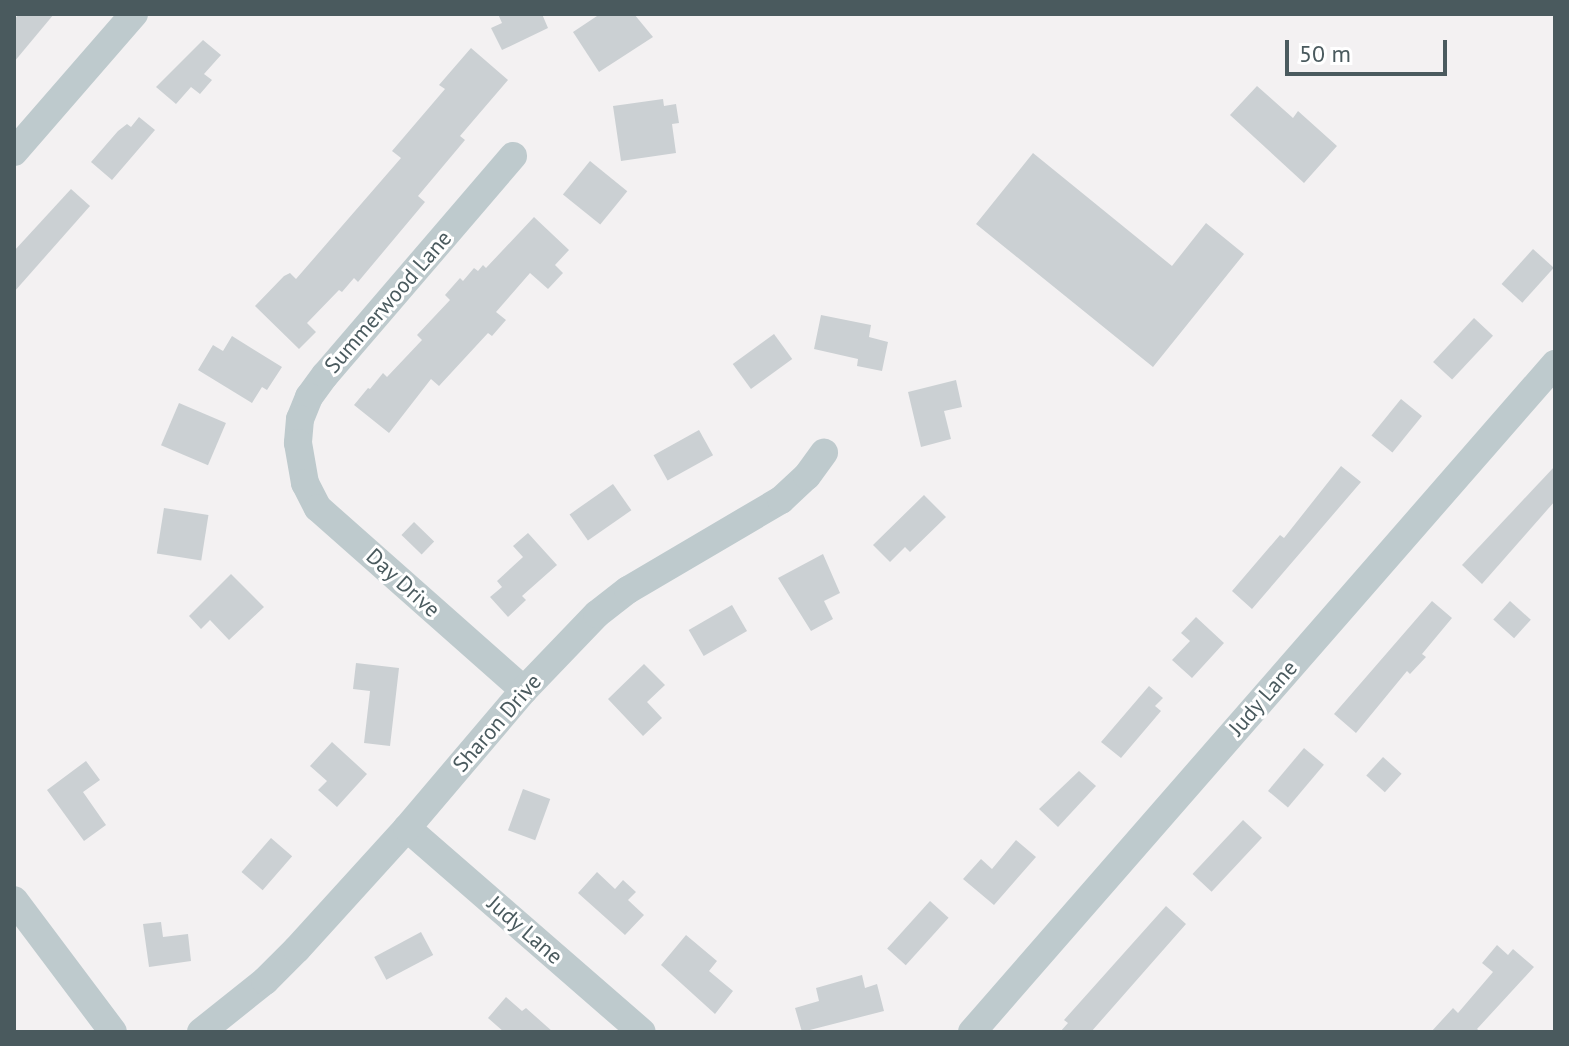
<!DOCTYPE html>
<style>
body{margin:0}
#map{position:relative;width:1569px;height:1046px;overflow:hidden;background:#f3f1f2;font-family:"PT Sans",sans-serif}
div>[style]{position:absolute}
.building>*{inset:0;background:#cbd0d3;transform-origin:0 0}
.minor>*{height:28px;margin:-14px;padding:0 14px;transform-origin:14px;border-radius:14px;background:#becacd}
span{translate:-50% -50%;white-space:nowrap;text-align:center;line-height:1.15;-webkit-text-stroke:6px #fff;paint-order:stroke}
.street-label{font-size:22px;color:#4a5a5e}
.frame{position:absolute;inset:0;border:16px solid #4a5a5e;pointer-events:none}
.scale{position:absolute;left:1285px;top:40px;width:162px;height:36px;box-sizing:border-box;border:4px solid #4a5a5e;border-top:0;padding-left:10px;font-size:24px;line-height:28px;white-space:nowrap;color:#4a5a5e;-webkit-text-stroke:6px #fff;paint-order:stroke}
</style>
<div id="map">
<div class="building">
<div style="clip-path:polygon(19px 14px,54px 14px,14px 62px,14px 20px)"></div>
<div style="clip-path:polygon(498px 14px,542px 14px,548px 28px,502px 50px,491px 28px,502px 23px)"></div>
<div style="clip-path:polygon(600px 14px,634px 14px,653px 37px,599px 72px,573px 32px)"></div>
<div style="clip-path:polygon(203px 40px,221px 55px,204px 74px,212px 80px,200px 94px,191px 87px,176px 104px,156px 87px)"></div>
<div style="clip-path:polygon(471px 48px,508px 80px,460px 136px,465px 140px,418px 196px,425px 202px,358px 282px,354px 278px,342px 292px,339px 290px,307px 323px,316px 332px,299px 349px,255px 306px,284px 276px,290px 273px,296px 279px,401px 158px,392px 151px,445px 89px,439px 85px)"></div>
<div style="clip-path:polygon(1257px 86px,1293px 118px,1298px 111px,1337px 146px,1304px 183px,1230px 115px)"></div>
<div style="clip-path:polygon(663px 99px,664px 106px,676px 104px,679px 123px,672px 124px,676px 153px,621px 161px,613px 106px)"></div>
<div style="clip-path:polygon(139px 117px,155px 130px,112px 180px,91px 162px,118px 131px,127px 124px,131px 127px)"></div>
<div style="clip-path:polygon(1033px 153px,1172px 266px,1206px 223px,1244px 254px,1153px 367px,976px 224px)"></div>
<div style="left:590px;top:161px;width:48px;height:43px;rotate:39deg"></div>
<div style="clip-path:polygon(71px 189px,90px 206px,14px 292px,14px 251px)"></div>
<div style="clip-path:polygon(534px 217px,569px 250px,555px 265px,563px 273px,548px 289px,530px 273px,496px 312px,506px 320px,492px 336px,488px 333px,439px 386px,431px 379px,389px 433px,354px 405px,368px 388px,370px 389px,383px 373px,387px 377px,422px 340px,417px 335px,450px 300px,445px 295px,460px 278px,463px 281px,474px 268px,478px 271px,483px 265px,486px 268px)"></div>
<div style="left:1533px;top:249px;width:28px;height:47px;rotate:42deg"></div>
<div style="clip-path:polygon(821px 315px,871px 325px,869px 337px,888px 342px,882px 371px,857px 366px,858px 359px,814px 349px)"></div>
<div style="left:1474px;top:318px;width:26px;height:60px;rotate:43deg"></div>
<div style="left:774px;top:334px;width:31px;height:51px;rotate:54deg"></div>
<div style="clip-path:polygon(232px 336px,282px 367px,267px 390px,262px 387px,252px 403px,198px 370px,213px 345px,223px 351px)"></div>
<div style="clip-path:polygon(956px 380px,962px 407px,944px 411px,951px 439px,921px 447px,908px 392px)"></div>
<div style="left:1401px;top:399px;width:27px;height:47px;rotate:39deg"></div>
<div style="left:179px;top:403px;width:51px;height:46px;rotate:23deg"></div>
<div style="left:699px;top:430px;width:29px;height:52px;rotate:61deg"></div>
<div style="clip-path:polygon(1341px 466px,1361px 482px,1252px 609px,1232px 591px,1280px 535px,1284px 538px)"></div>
<div style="clip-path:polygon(1555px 466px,1555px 501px,1482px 584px,1462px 565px)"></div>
<div style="left:613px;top:484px;width:32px;height:53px;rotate:55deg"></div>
<div style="clip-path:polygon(924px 495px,946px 517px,910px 552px,905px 547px,890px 562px,873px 545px)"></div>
<div style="left:164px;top:508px;width:45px;height:46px;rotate:9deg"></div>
<div style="left:414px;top:522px;width:28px;height:18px;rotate:44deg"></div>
<div style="clip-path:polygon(528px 533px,557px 565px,522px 596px,526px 600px,508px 617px,490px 597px,502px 587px,497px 581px,523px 557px,513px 546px)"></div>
<div style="clip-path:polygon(823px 554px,840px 593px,824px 601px,833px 619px,811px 631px,778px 578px)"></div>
<div style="clip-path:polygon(231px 574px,264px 607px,229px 640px,210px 620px,201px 629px,189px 616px)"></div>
<div style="clip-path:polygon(1432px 601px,1452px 618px,1422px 654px,1426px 657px,1410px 674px,1407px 671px,1356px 733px,1334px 714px)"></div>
<div style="left:1510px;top:601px;width:28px;height:25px;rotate:42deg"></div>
<div style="left:732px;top:605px;width:30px;height:50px;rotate:60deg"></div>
<div style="clip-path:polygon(1196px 617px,1224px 643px,1192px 678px,1172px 660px,1190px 641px,1181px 633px)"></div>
<div style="clip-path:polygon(356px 663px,399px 668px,390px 746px,364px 743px,370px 691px,353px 689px)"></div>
<div style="clip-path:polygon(644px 664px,665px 685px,647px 702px,662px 718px,643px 736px,608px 699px)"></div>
<div style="clip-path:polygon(1149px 686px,1163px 698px,1155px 706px,1161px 711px,1121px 758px,1101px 742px)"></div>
<div style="clip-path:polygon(332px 742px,367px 774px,337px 807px,318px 790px,327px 781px,310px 766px)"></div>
<div style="left:1304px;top:748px;width:26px;height:56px;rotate:40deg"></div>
<div style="left:1383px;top:757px;width:25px;height:25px;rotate:42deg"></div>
<div style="clip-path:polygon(86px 761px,100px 780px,83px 792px,106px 825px,84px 841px,47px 790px)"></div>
<div style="clip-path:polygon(1079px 771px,1096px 786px,1058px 827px,1039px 809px)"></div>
<div style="left:523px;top:789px;width:29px;height:44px;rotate:20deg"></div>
<div style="left:1243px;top:820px;width:26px;height:74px;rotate:43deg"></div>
<div style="left:271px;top:838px;width:28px;height:45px;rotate:41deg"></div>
<div style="clip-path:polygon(1016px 840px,1036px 857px,994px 905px,963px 879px,981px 859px,992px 869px)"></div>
<div style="clip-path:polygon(597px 872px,615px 889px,623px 880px,636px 892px,628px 900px,644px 915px,625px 935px,578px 893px)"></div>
<div style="left:930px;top:901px;width:25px;height:64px;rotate:42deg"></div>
<div style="clip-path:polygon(1166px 906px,1186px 924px,1091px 1032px,1060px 1032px,1068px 1023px,1064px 1020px)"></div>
<div style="clip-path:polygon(161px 922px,163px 937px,188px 934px,191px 961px,149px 967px,143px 924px)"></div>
<div style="left:421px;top:932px;width:26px;height:53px;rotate:62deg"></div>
<div style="clip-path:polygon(686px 935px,717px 961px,709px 971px,733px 991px,715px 1014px,661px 965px)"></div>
<div style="clip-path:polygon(1497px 945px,1508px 955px,1513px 949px,1534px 967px,1477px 1029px,1481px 1032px,1431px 1032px,1453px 1008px,1458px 1013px,1493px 972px,1482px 963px)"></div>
<div style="clip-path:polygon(862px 975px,865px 988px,877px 984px,884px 1011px,802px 1032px,795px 1008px,819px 1001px,816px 988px)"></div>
<div style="clip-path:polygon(506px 997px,522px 1011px,526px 1008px,553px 1032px,504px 1032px,488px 1018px)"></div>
</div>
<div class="minor">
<div style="left:14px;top:152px;width:183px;rotate:-49deg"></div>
<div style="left:513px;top:156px;width:289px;rotate:130.6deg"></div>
<div style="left:325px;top:375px;width:27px;rotate:126deg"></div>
<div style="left:309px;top:397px;width:24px;rotate:112deg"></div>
<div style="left:300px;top:419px;width:24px;rotate:95deg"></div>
<div style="left:298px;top:443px;width:41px;rotate:80.1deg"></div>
<div style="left:305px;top:483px;width:28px;rotate:63deg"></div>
<div style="left:318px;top:508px;width:275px;rotate:41.5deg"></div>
<div style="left:407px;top:828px;width:311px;rotate:41deg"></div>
<div style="left:14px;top:900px;width:165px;rotate:53.1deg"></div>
<div style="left:201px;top:1032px;width:82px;rotate:-38.6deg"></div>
<div style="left:265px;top:981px;width:45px;rotate:-45deg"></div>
<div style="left:297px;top:949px;width:164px;rotate:-47.7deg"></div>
<div style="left:407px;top:828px;width:181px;rotate:-49.7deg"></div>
<div style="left:524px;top:690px;width:105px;rotate:-46.2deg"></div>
<div style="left:597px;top:614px;width:39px;rotate:-38deg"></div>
<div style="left:628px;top:590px;width:178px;rotate:-30.5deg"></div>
<div style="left:781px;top:500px;width:35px;rotate:-43deg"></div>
<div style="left:807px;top:476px;width:29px;rotate:-54deg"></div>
<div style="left:972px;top:1032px;width:887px;rotate:-48.89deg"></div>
</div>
<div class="street-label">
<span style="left:388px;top:302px;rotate:-49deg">Summerwood Lane</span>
<span style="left:403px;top:583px;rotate:42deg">Day Drive</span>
<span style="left:1263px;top:698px;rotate:-49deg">Judy Lane</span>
<span style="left:497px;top:723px;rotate:-49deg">Sharon Drive</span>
<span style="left:525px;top:930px;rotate:41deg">Judy Lane</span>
</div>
<div class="frame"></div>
<div class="scale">50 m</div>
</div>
